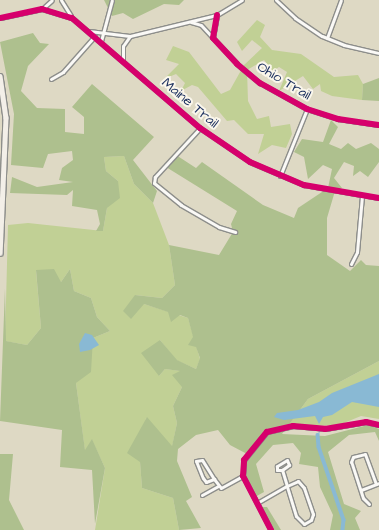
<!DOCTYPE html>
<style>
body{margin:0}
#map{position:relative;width:379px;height:530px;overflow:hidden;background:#ded9c4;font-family:"Architects Daughter",sans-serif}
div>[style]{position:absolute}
.green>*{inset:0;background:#c1d095}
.forest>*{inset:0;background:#aec08e}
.water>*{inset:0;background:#89b9d4}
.stream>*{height:1px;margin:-0.5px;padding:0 0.5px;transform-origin:0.5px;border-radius:0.5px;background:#89b9d4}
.canal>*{height:3.5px;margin:-1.75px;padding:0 1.75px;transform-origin:1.75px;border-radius:1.75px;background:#89b9d4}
.roads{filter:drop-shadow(1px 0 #8d8e8b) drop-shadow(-1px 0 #8d8e8b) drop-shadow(0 1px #8d8e8b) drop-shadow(0 -1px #8d8e8b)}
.minor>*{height:3px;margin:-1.5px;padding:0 1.5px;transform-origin:1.5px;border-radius:1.5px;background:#faf9f6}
.secondary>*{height:4.5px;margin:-2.25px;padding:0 2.25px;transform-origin:2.25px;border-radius:2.25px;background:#f3efe8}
.cycleway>*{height:6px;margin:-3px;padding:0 3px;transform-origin:3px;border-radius:3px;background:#d6006c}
span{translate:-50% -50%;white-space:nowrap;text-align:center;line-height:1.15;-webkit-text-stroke:4px #fbf7ec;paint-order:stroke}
.street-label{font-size:14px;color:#1b2f5e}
</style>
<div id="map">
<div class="green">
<div style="clip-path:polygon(257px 20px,265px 25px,260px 37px,272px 50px,301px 54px,334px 77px,358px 75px,363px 84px,362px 100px,332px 96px,321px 91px,320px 84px,313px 89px,303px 76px,279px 91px,287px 72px,279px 67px,273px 71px,264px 60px,247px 70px,248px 101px,257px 119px,269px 116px,271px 127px,290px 124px,292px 134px,286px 148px,272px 145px,258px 154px,264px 134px,248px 134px,234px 120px,227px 121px,198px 87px,192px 85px,181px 91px,185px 83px,176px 74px,164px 79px,179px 64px,166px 60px,173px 46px,189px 52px,221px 94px,230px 90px,244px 65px,262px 48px,252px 40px,242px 51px,237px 42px)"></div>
<div style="clip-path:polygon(124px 156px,134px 184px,153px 203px,169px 245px,175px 285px,162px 298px,135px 295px,144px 304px,188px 318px,200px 359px,196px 369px,176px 360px,160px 340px,159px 376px,165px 369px,181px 371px,182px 387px,173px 406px,177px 423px,172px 447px,146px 418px,140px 462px,142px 488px,173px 498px,179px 530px,95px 530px,105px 468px,92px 440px,85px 451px,76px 383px,93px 338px,110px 331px,97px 317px,91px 298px,74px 291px,70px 269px,61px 282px,36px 271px,41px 328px,27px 345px,5px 341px,8px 225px,28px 223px,103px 231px,107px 208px,118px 181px,106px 171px,104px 157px)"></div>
<div style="clip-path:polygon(379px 361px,379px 419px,361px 416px,339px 425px,287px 427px,308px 399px)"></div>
</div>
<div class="forest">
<div style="clip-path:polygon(104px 0,184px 0,179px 5px,164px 4px,133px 19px,123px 13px,112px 16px)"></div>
<div style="clip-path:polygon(33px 33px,40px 43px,49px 44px,28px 66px,21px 91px,37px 108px,65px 109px,65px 132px,84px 134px,84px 117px,72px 107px,92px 84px,154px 137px,133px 160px,157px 191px,153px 203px,134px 184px,124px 156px,104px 157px,106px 171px,118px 181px,120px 198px,107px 208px,103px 231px,96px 231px,100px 224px,97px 210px,72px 206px,73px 190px,67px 195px,10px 193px,12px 177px,37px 187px,73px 182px,59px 180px,62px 168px,73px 160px,72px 151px,48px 154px,43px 168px,11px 165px,14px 114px,0 42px)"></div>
<div style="clip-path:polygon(379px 78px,379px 101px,362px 100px,363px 84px)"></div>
<div style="clip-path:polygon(331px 120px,338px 127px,329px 144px,341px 149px,348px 143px,356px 149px,371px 143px,379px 149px,379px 162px,368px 177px,360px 171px,353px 176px,354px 166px,344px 162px,334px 178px,342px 188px,335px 191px,327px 218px,327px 255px,350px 271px,361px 260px,366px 265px,379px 266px,379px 361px,308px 399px,282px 434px,325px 436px,368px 425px,379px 429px,379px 441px,375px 432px,349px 435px,328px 452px,344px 504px,361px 511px,355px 518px,360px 530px,330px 530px,333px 515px,320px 487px,318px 467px,299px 464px,301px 453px,293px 443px,273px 445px,256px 464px,264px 492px,255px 497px,246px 477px,247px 454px,230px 445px,218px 430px,196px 435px,178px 449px,177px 461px,192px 497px,186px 501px,201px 528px,179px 530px,173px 498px,142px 488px,140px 462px,127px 453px,147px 417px,172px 446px,177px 423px,173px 406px,182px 387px,172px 375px,180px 371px,165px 369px,159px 376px,141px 353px,160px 340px,177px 360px,196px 369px,200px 358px,196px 347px,188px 345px,193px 337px,188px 318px,180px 315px,171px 322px,168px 312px,144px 304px,131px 319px,123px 311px,135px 295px,162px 298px,175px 285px,169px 245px,219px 255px,233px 232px,231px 224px,237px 211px,166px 167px,176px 155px,196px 168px,202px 162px,263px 205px,294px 218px,298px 208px,328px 188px,332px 169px,323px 165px,308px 179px,304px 157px,294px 152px,302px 139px,323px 142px)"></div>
<div style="clip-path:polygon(54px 269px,61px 282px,70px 269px,74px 291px,91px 298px,97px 317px,110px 331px,93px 338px,91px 372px,76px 383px,85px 450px,92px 439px,105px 468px,95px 524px,92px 470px,60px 467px,62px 430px,0 421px,5px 288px,6px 341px,27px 345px,41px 328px,36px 270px)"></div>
<div style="clip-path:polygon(0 454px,13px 454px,9px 500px,24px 530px,0 530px)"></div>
<div style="clip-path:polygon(260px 507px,267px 507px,281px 530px,271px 530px)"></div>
</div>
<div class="water">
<div style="clip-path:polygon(85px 333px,92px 335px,99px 345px,90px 350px,80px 352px,79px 344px)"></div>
<div style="clip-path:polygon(379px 374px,379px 407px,352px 402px,332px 415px,323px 417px,319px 424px,315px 416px,284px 420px,274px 417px,277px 413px,298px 410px,319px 402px,332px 393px)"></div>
</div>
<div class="stream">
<div style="left:318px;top:435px;width:5px;rotate:-79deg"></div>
</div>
<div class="canal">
<div style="left:318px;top:435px;width:12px;rotate:85deg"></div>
<div style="left:319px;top:447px;width:77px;rotate:71.1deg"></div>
<div style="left:344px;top:520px;width:10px;rotate:96deg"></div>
</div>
<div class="roads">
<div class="minor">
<div style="left:61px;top:0;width:19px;rotate:58deg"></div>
<div style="left:276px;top:0;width:26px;rotate:43deg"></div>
<div style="left:295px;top:18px;width:32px;rotate:34deg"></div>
<div style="left:322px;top:36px;width:24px;rotate:22deg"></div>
<div style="left:344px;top:45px;width:36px;rotate:13deg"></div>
<div style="left:42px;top:9px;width:13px;rotate:-42deg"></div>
<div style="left:217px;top:15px;width:23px;rotate:100deg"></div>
<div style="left:213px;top:38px;width:35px;rotate:47deg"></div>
<div style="left:237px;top:64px;width:30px;rotate:40deg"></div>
<div style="left:260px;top:83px;width:54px;rotate:29deg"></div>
<div style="left:307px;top:109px;width:33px;rotate:18deg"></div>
<div style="left:338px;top:119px;width:41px;rotate:8.3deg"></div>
<div style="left:0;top:18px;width:43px;rotate:-12.1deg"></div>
<div style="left:42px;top:9px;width:31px;rotate:17deg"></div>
<div style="left:72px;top:18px;width:169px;rotate:40.7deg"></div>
<div style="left:200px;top:128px;width:60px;rotate:34.2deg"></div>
<div style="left:250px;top:162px;width:59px;rotate:23.1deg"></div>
<div style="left:304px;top:185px;width:76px;rotate:9.8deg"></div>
<div style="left:191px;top:22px;width:10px;rotate:17deg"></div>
<div style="left:201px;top:25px;width:18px;rotate:47deg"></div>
<div style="left:89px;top:31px;width:41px;rotate:7deg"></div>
<div style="left:130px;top:36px;width:89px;rotate:-13.6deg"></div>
<div style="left:217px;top:15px;width:29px;rotate:-31deg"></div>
<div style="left:327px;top:38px;width:40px;rotate:-69.8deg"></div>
<div style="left:101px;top:41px;width:42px;rotate:-75deg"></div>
<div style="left:123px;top:60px;width:14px;rotate:-90deg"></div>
<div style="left:123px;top:46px;width:12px;rotate:-55deg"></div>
<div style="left:51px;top:79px;width:14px;rotate:-30deg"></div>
<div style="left:63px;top:72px;width:48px;rotate:-48.4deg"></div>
<div style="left:200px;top:128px;width:67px;rotate:132.6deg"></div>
<div style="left:155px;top:177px;width:6px;rotate:99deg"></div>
<div style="left:154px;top:183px;width:35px;rotate:39deg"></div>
<div style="left:181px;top:205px;width:44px;rotate:30.1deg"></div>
<div style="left:219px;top:227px;width:17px;rotate:17deg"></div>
<div style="left:280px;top:176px;width:72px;rotate:-68.1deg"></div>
<div style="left:351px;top:264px;width:13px;rotate:-63deg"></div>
<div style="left:357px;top:252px;width:56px;rotate:-84.9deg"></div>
<div style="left:214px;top:479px;width:22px;rotate:-122deg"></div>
<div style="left:202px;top:460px;width:6px;rotate:171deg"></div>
<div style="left:196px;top:461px;width:18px;rotate:68deg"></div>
<div style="left:203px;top:478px;width:5px;rotate:53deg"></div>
<div style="left:206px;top:482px;width:9px;rotate:-21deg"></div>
<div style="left:214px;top:479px;width:11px;rotate:52deg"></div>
<div style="left:221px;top:488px;width:25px;rotate:-29deg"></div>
<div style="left:298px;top:481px;width:9px;rotate:49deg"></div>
<div style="left:304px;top:488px;width:28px;rotate:71deg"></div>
<div style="left:313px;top:514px;width:6px;rotate:108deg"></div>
<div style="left:311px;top:520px;width:8px;rotate:150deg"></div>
<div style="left:304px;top:524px;width:11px;rotate:-135deg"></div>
<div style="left:296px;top:516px;width:31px;rotate:-107deg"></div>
<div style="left:287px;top:486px;width:12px;rotate:-24deg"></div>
<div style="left:361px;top:490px;width:19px;rotate:-21deg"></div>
<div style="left:202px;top:495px;width:18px;rotate:-29deg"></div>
<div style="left:257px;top:503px;width:34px;rotate:-30deg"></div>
<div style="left:287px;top:486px;width:17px;rotate:-107deg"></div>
<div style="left:282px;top:470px;width:9px;rotate:-36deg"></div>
<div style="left:289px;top:465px;width:5px;rotate:-112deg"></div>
<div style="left:287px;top:460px;width:12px;rotate:149deg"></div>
<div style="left:277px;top:466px;width:4px;rotate:90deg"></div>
<div style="left:277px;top:470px;width:5px"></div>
<div style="left:369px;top:504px;width:8px;rotate:-135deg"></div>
<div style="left:363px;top:498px;width:38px;rotate:-108deg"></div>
<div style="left:351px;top:462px;width:5px;rotate:-68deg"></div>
<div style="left:353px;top:457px;width:12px;rotate:-14deg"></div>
<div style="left:365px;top:454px;width:32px;rotate:70deg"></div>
<div style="left:271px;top:530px;width:61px;rotate:-117.4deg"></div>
<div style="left:243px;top:476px;width:16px;rotate:-86deg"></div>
<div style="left:244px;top:460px;width:36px;rotate:-51deg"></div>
<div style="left:267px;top:432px;width:27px;rotate:-13deg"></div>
<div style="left:293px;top:426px;width:32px;rotate:5deg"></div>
<div style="left:325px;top:429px;width:42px;rotate:-9.7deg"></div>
<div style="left:366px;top:422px;width:13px;rotate:13deg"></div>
</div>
<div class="secondary">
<div style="left:0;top:76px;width:42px;rotate:81.9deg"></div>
<div style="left:6px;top:118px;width:135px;rotate:92.5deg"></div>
</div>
</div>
<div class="cycleway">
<div style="left:217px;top:15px;width:23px;rotate:100deg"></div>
<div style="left:213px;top:38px;width:35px;rotate:47deg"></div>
<div style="left:237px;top:64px;width:30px;rotate:40deg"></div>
<div style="left:260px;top:83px;width:54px;rotate:29deg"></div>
<div style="left:307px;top:109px;width:33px;rotate:18deg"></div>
<div style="left:338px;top:119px;width:41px;rotate:8.3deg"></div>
<div style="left:0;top:18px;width:43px;rotate:-12.1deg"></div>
<div style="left:42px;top:9px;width:31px;rotate:17deg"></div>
<div style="left:72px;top:18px;width:169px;rotate:40.7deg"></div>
<div style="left:200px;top:128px;width:60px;rotate:34.2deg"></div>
<div style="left:250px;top:162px;width:59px;rotate:23.1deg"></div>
<div style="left:304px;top:185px;width:76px;rotate:9.8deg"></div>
<div style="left:271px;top:530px;width:61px;rotate:-117.4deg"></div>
<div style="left:243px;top:476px;width:16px;rotate:-86deg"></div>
<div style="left:244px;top:460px;width:36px;rotate:-51deg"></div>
<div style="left:267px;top:432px;width:27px;rotate:-13deg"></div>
<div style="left:293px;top:426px;width:32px;rotate:5deg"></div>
<div style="left:325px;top:429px;width:42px;rotate:-9.7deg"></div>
<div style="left:366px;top:422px;width:13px;rotate:13deg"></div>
</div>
<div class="street-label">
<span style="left:284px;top:81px;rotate:31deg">Ohio Trail</span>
<span style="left:190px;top:103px;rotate:40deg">Maine Trail</span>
</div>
</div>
